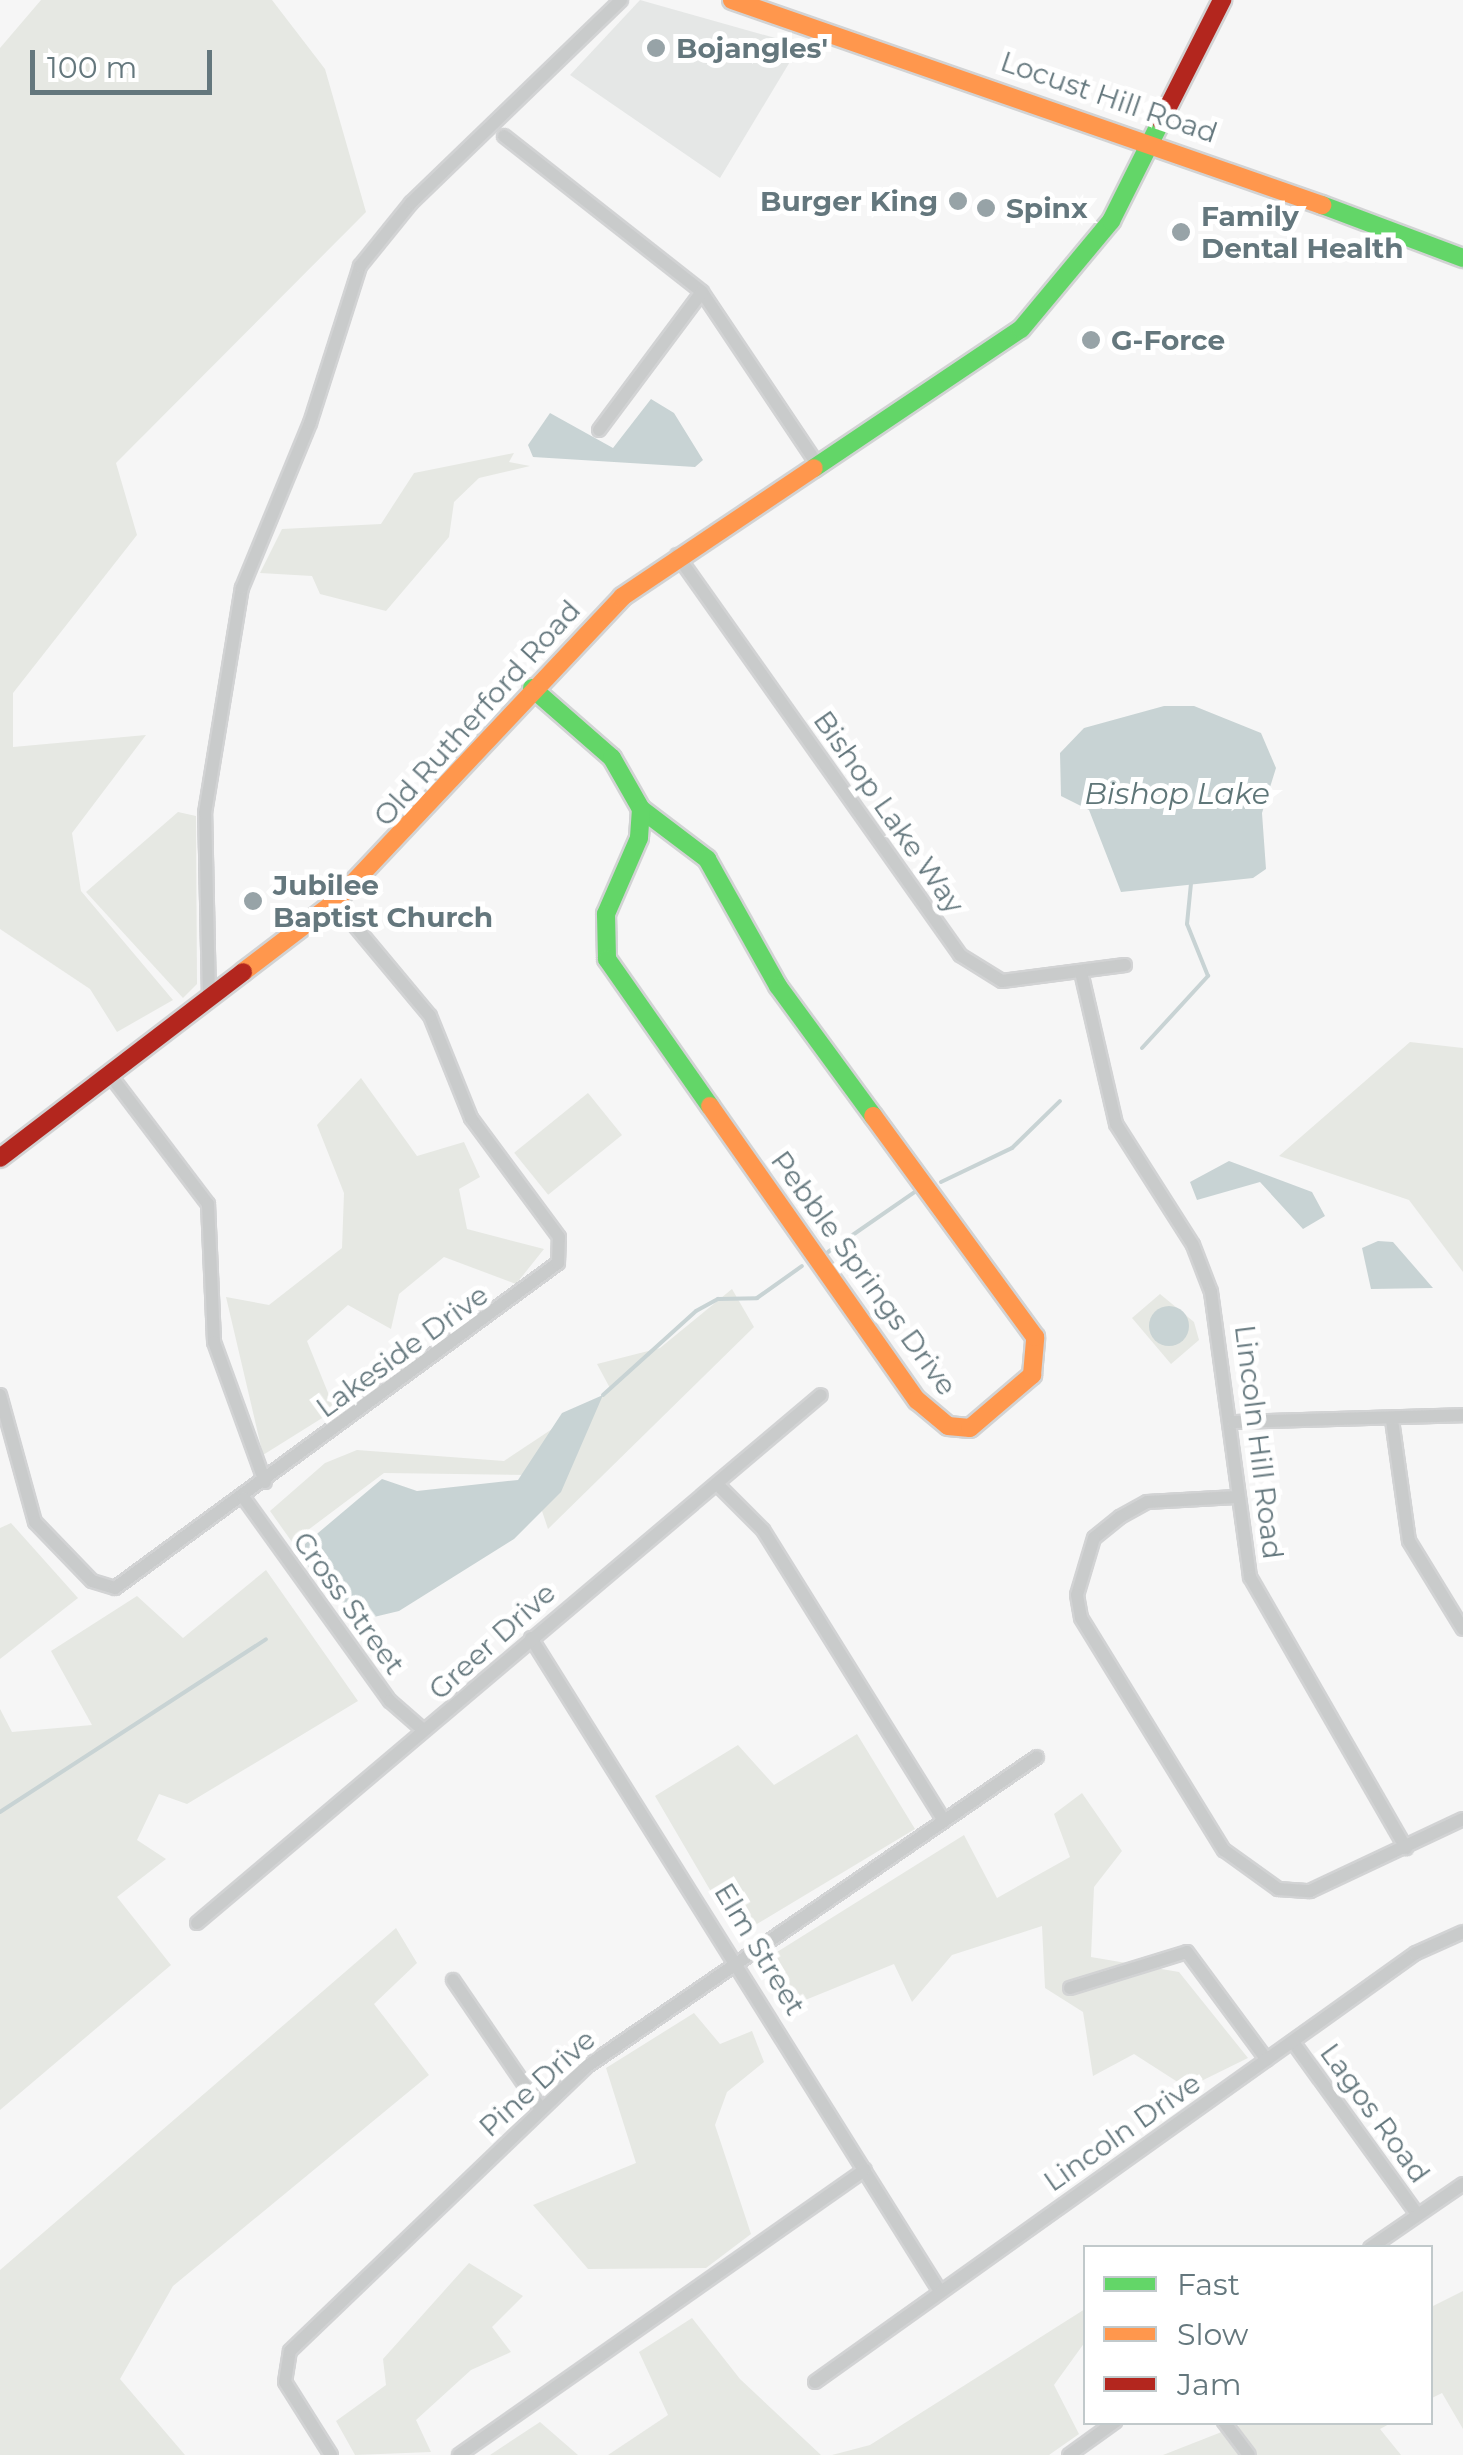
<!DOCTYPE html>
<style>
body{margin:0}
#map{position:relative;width:1463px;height:2455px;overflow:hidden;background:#f6f6f6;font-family:Montserrat,sans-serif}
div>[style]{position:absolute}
.built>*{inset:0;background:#e5e7e6}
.green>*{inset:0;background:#e6e8e3;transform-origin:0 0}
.water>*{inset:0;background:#c8d3d4}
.round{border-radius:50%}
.stream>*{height:4px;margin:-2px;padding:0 2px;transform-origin:2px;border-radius:2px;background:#c8d3d4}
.roads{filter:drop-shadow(2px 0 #d2d3d4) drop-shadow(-2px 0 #d2d3d4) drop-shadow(0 2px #d2d3d4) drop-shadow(0 -2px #d2d3d4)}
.street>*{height:12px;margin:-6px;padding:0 6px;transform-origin:6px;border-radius:6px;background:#c9cbcb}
.fast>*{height:18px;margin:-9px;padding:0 9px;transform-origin:9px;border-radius:9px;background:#63d668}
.slow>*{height:18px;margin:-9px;padding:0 9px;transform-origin:9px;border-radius:9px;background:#ff974d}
.jam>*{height:18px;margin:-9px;padding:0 9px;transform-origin:9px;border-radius:9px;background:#b3261e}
.dots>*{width:28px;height:28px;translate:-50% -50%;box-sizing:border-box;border:5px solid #fff;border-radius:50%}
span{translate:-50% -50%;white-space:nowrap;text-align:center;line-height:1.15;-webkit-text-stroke:10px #fff;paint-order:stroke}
.poi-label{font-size:28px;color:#64777d;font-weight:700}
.left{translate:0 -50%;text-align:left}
.right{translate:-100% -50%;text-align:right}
.street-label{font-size:28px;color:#64777d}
.water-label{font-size:30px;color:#5f7678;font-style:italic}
.legend{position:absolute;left:1083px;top:2245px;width:350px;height:180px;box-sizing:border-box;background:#fff;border:2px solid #c1c9cb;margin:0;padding:12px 18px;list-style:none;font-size:30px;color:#64777d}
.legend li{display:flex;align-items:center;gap:20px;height:50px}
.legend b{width:50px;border:2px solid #c1c9cb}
.scale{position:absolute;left:30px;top:50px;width:182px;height:45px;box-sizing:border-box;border:5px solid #64777d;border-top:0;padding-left:12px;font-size:30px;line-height:35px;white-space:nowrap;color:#64777d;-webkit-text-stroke:8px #fff;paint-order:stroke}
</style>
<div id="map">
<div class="built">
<div style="clip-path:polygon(640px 0,800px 45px,720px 178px,570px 75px)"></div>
</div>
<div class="green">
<div style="clip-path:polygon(41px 0,272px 0,325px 69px,366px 212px,116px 463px,137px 535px,13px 693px,13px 747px,146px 735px,72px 833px,81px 891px,173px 1000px,117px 1032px,90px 989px,0 929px,0 48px)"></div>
<div style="clip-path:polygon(514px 453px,509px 462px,530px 466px,479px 478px,454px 502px,449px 537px,386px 611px,320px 594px,312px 576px,260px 573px,282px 529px,381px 524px,414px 473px)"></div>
<div style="clip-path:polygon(178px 812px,196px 816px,197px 984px,183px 998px,86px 892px)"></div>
<div style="clip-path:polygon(1410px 1042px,1463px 1048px,1463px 1272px,1409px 1200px,1279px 1156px)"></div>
<div style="clip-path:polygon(361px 1078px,417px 1156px,464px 1142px,480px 1177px,459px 1189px,467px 1229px,544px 1249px,516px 1284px,444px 1257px,399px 1294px,391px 1329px,348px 1305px,307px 1341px,335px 1410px,263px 1455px,226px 1297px,269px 1305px,342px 1248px,344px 1193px,317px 1125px)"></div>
<div style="left:588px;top:1093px;width:54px;height:95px;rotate:51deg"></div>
<div style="clip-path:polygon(732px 1289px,754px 1327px,548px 1529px,530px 1475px,384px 1473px,292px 1542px,270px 1511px,325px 1463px,357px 1450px,504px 1461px,611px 1390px,597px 1364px,660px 1348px)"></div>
<div style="clip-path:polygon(1160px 1294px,1194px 1322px,1199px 1340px,1171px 1364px,1132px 1318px)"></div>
<div style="clip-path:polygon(11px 1523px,78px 1598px,0 1659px,0 1528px)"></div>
<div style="clip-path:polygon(266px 1570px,358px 1701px,187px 1804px,159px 1794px,137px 1840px,166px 1859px,117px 1897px,171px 1965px,0 2110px,0 1709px,12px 1732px,92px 1725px,51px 1651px,137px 1596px,183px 1638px)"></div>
<div style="clip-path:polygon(857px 1734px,915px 1829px,737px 1936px,655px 1796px,738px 1745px,774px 1785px)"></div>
<div style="clip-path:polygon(1082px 1793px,1122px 1851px,1094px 1887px,1091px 1957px,1179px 1972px,1248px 2058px,1187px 2088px,1134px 2054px,1093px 2076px,1083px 2012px,1045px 1988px,1042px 1926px,952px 1955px,912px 2002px,894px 1964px,793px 2005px,769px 1957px,964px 1835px,997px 1898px,1070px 1857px,1054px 1814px)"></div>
<div style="clip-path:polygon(396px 1928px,417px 1963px,374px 2004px,429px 2075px,173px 2286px,120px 2379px,185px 2455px,0 2455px,0 2270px)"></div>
<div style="clip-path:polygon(694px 2013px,720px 2044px,752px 2031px,764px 2062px,727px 2092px,715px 2125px,751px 2234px,706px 2268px,588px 2269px,533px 2205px,636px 2163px,606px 2068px)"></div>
<div style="clip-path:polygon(469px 2263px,523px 2296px,492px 2327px,511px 2352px,471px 2370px,416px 2420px,431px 2452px,355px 2455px,336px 2421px,386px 2385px,383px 2359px)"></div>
<div style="clip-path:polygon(1463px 2291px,1463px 2429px,1442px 2393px,1430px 2399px,1431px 2307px)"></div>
<div style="clip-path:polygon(1085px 2309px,1085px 2342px,1054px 2385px,1079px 2434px,1049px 2455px,832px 2455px,870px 2445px)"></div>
<div style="clip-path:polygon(692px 2318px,740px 2379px,821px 2455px,608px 2455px,668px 2415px,639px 2352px)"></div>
<div style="clip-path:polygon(540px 2422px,578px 2455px,490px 2455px)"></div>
<div style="clip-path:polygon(1247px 2422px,1391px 2423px,1380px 2429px,1401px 2455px,1163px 2455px)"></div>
</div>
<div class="water">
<div style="clip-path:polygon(651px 399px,674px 413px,703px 460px,695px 467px,533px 457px,528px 445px,550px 413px,613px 448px)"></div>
<div style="clip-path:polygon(1164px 706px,1194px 706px,1261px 733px,1276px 768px,1262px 813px,1266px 869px,1253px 878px,1121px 892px,1089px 810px,1061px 796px,1060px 753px,1084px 728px)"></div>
<div style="clip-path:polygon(1229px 1161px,1312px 1192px,1325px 1216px,1303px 1229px,1260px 1182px,1197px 1200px,1190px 1182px)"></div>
<div style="clip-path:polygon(1378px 1241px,1393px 1242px,1433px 1288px,1371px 1289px,1362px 1248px)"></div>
<div class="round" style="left:1149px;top:1306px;width:40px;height:40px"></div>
<div style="clip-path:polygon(603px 1395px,561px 1492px,514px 1539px,399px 1611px,353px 1622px,305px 1563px,305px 1544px,382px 1479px,417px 1491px,518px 1480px,562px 1413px)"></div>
</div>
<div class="stream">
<div style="left:1142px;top:1048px;width:98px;rotate:-47.5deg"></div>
<div style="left:1208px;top:976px;width:56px;rotate:-112deg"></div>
<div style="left:1187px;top:924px;width:41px;rotate:-84.4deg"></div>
<div style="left:941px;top:1182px;width:79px;rotate:-25.6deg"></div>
<div style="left:1012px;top:1148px;width:67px;rotate:-44.4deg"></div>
<div style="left:828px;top:1252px;width:107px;rotate:-34.7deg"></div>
<div style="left:603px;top:1395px;width:125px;rotate:-42.1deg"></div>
<div style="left:696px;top:1311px;width:25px;rotate:-29deg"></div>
<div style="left:718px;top:1299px;width:39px;rotate:-1deg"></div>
<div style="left:757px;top:1298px;width:55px;rotate:-35.4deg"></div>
<div style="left:0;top:1812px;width:317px;rotate:-33deg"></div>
</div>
<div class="roads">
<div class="street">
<div style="left:504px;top:136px;width:252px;rotate:38.2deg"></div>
<div style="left:702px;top:292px;width:208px;rotate:56.2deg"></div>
<div style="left:599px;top:430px;width:172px;rotate:-53.3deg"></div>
<div style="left:677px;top:555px;width:490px;rotate:54.7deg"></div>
<div style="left:960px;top:955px;width:49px;rotate:31.8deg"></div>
<div style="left:1002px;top:981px;width:124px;rotate:-7.4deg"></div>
<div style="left:1081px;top:972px;width:156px;rotate:77deg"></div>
<div style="left:1116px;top:1124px;width:143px;rotate:57.5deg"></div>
<div style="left:1193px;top:1245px;width:50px;rotate:69deg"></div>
<div style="left:1211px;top:1292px;width:288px;rotate:82.2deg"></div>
<div style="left:1250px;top:1577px;width:313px;rotate:60.1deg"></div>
<div style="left:209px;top:998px;width:185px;rotate:-91.2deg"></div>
<div style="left:205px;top:813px;width:228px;rotate:-80.7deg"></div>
<div style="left:242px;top:588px;width:178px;rotate:-67.6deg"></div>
<div style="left:310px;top:423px;width:165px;rotate:-72.3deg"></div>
<div style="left:360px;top:266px;width:81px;rotate:-51deg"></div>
<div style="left:411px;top:203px;width:292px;rotate:-44deg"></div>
<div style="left:110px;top:1075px;width:162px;rotate:52.8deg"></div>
<div style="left:208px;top:1204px;width:138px;rotate:87.5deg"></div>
<div style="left:214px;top:1342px;width:149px;rotate:70deg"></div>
<div style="left:0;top:1395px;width:132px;rotate:74.6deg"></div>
<div style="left:35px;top:1522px;width:82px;rotate:46deg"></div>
<div style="left:92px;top:1581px;width:24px;rotate:17deg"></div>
<div style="left:115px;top:1588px;width:549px;rotate:-36.27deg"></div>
<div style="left:558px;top:1263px;width:26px;rotate:-88deg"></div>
<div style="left:559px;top:1237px;width:148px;rotate:-126.5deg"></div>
<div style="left:471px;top:1118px;width:110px;rotate:-111.9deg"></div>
<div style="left:430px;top:1016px;width:148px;rotate:-129.8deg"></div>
<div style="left:1392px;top:1420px;width:122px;rotate:82deg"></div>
<div style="left:1409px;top:1541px;width:103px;rotate:58.5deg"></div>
<div style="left:1233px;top:1422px;width:230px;rotate:-1.7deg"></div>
<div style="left:721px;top:1488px;width:59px;rotate:45deg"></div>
<div style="left:763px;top:1530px;width:339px;rotate:58.1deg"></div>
<div style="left:1236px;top:1497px;width:89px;rotate:176.8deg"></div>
<div style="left:1147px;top:1502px;width:31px;rotate:151deg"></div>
<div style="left:1120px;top:1517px;width:33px;rotate:141deg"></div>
<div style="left:1094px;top:1538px;width:59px;rotate:106.6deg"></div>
<div style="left:1077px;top:1595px;width:23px;rotate:80deg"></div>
<div style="left:1081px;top:1618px;width:273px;rotate:58.4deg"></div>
<div style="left:1224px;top:1850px;width:67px;rotate:35.8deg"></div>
<div style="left:1278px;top:1889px;width:32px;rotate:4deg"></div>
<div style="left:1310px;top:1891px;width:169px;rotate:-25.2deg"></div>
<div style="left:244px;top:1498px;width:250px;rotate:54.3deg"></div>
<div style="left:390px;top:1701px;width:43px;rotate:41.2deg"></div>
<div style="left:531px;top:1638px;width:769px;rotate:57.96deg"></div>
<div style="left:197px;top:1923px;width:817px;rotate:-40.24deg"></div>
<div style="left:453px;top:1980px;width:156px;rotate:55.7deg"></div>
<div style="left:1070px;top:1988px;width:122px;rotate:-17.1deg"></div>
<div style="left:1187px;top:1952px;width:134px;rotate:53.5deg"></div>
<div style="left:1293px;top:2042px;width:212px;rotate:54.2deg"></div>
<div style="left:1370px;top:2248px;width:113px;rotate:-34.5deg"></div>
<div style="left:815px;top:2382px;width:738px;rotate:-35.52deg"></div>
<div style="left:1416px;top:1953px;width:51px;rotate:-24.1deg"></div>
<div style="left:1224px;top:2422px;width:41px;rotate:52.9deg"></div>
<div style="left:331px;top:2455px;width:86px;rotate:-122.2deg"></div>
<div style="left:285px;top:2382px;width:31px;rotate:-81deg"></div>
<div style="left:290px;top:2351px;width:410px;rotate:-43.8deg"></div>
<div style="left:586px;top:2067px;width:547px;rotate:-34.5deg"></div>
<div style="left:459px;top:2455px;width:496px;rotate:-35.1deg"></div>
<div style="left:1069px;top:2455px;width:57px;rotate:-35.7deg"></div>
</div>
<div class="fast">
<div style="left:1322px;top:205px;width:151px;rotate:20.6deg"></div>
<div style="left:814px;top:468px;width:249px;rotate:-33.9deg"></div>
<div style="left:1021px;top:329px;width:141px;rotate:-50.2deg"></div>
<div style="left:1111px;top:221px;width:112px;rotate:-63.4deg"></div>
<div style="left:532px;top:688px;width:106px;rotate:41.2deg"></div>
<div style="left:612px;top:758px;width:59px;rotate:60.4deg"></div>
<div style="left:641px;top:809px;width:83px;rotate:37.1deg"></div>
<div style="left:707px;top:859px;width:145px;rotate:60.8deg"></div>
<div style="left:778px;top:986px;width:161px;rotate:53.8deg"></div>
<div style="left:641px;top:809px;width:29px;rotate:94deg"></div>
<div style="left:639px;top:838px;width:83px;rotate:113.5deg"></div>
<div style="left:606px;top:914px;width:45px;rotate:88.7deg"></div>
<div style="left:607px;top:959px;width:179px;rotate:55deg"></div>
</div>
<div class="slow">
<div style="left:732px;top:0;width:625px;rotate:19.16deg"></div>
<div style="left:243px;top:972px;width:116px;rotate:-37.3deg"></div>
<div style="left:335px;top:902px;width:419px;rotate:-46.7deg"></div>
<div style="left:622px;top:597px;width:231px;rotate:-33.9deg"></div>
<div style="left:710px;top:1106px;width:360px;rotate:54.9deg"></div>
<div style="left:917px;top:1400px;width:40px;rotate:40deg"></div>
<div style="left:948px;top:1426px;width:22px;rotate:5deg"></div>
<div style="left:970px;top:1428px;width:82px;rotate:-40.5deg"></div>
<div style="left:1032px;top:1375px;width:38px;rotate:-85deg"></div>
<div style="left:1035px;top:1337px;width:274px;rotate:-126.2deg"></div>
</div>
<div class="jam">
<div style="left:1161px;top:121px;width:136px;rotate:-63.2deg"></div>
<div style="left:0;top:1158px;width:306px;rotate:-37.4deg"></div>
</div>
</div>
<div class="dots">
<div style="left:656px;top:48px;background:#97a3a7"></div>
<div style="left:958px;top:201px;background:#97a3a7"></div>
<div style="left:986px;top:208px;background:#97a3a7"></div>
<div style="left:1181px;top:232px;background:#97a3a7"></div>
<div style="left:1091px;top:340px;background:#97a3a7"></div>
<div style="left:253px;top:901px;background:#97a3a7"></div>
</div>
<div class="poi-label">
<span class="left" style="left:676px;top:48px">Bojangles'</span>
<span class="right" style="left:938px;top:201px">Burger King</span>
<span class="left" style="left:1006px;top:208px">Spinx</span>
<span class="left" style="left:1201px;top:232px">Family<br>Dental Health</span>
<span class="left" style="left:1111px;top:340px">G-Force</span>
<span class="left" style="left:273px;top:901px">Jubilee<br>Baptist Church</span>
</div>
<div class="street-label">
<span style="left:1109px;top:97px;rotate:19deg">Locust Hill Road</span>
<span style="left:477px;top:713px;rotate:-48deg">Old Rutherford Road</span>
<span style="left:889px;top:812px;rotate:55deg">Bishop Lake Way</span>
<span style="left:864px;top:1273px;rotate:54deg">Pebble Springs Drive</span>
<span style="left:402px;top:1351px;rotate:-36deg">Lakeside Drive</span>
<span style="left:1259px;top:1442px;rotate:83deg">Lincoln Hill Road</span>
<span style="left:349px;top:1603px;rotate:54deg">Cross Street</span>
<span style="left:492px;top:1641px;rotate:-42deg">Greer Drive</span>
<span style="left:760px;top:1949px;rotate:59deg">Elm Street</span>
<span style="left:537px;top:2083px;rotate:-42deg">Pine Drive</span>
<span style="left:1375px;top:2113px;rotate:54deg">Lagos Road</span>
<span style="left:1122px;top:2132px;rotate:-35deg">Lincoln Drive</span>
</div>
<div class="water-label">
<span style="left:1177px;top:794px">Bishop Lake</span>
</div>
<ul class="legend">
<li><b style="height:12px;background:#63d668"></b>Fast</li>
<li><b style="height:12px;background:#ff974d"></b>Slow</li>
<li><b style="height:12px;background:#b3261e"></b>Jam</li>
</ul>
<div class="scale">100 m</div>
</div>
